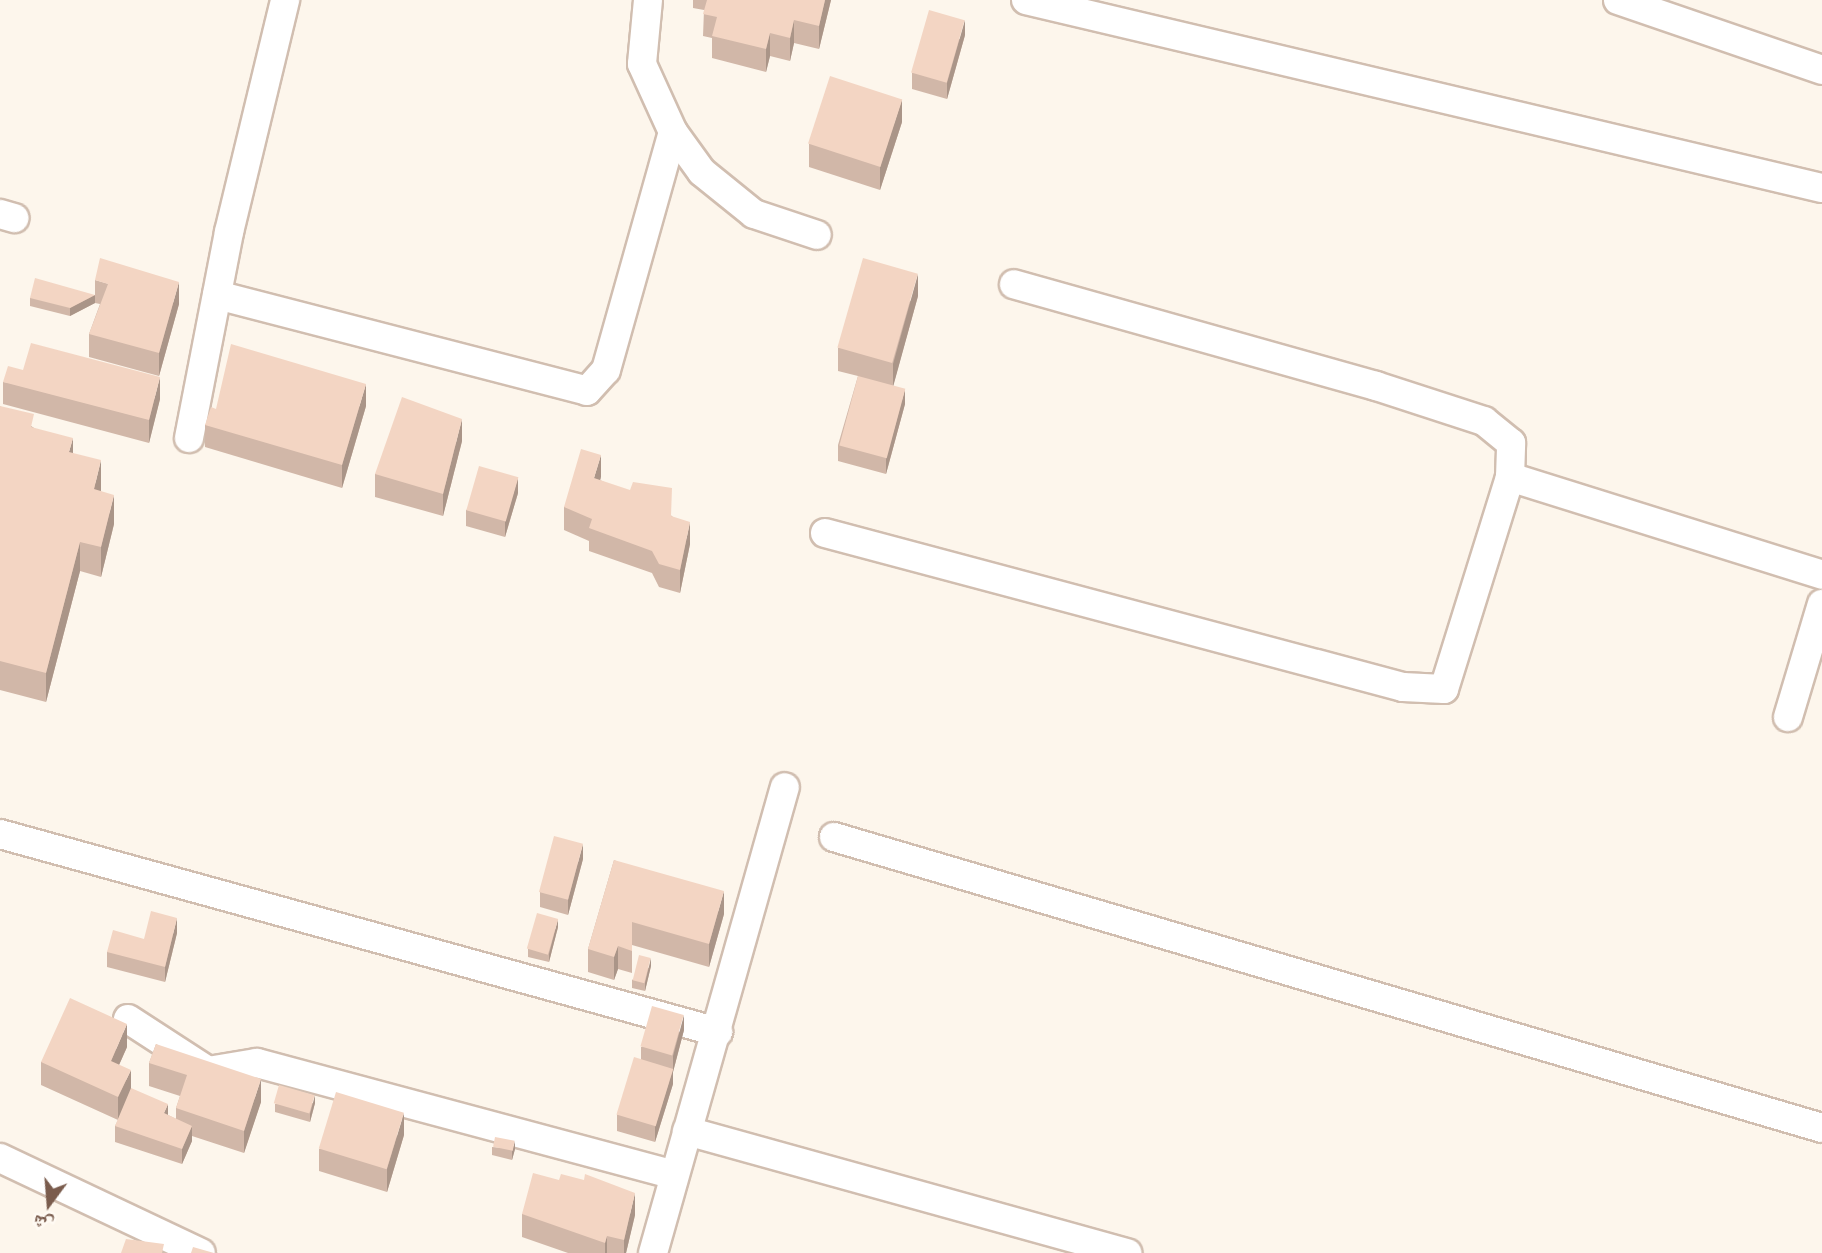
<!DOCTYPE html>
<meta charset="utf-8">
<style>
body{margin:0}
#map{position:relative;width:1822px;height:1253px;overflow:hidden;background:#fdf6ec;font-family:Manrope,"Noto Naskh Arabic",sans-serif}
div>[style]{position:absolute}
.roads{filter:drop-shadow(2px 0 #d1beb0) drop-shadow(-2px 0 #d1beb0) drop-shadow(0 2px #d1beb0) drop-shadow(0 -2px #d1beb0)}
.minor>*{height:28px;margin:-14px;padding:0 14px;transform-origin:14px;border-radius:14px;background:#fff}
.wall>*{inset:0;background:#d1b7a8}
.shaded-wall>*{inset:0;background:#aa9588}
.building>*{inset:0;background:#f3d5c3;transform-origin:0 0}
span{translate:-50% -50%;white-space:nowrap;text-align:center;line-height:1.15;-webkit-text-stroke:5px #fffaf3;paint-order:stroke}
.north{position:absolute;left:14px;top:1169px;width:70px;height:70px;-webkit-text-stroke:5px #fffaf3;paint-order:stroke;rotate:196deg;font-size:19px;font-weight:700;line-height:28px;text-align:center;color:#7a5c4d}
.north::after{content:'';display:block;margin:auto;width:24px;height:32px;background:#7a5c4d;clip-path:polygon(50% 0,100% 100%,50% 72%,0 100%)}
</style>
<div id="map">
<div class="roads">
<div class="minor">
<div style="left:648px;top:0;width:64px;rotate:95.4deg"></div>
<div style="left:642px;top:64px;width:75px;rotate:65.5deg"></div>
<div style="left:673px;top:132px;width:49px;rotate:54.1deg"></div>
<div style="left:702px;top:172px;width:67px;rotate:38.9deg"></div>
<div style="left:754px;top:214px;width:66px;rotate:18.4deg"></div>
<div style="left:1026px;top:0;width:818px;rotate:13.29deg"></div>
<div style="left:1618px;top:0;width:216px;rotate:18.9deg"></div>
<div style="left:0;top:214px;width:15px;rotate:16deg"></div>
<div style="left:217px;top:295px;width:382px;rotate:14.5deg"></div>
<div style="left:587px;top:391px;width:28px;rotate:-48deg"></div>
<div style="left:606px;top:370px;width:247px;rotate:-74.3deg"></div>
<div style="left:189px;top:438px;width:210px;rotate:-79deg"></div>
<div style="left:229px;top:232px;width:239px;rotate:-76.4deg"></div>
<div style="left:1510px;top:477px;width:327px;rotate:17.4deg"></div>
<div style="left:825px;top:533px;width:598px;rotate:14.92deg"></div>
<div style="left:1403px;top:687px;width:41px;rotate:2.8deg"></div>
<div style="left:1444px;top:689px;width:222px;rotate:-72.7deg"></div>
<div style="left:1510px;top:477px;width:34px;rotate:-88deg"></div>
<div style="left:1511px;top:443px;width:35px;rotate:-141deg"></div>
<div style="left:1484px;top:421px;width:114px;rotate:-162deg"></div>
<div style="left:1376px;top:386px;width:376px;rotate:-164.3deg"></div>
<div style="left:1788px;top:717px;width:118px;rotate:-73.3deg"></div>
<div style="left:0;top:834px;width:745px;rotate:15.42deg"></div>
<div style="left:834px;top:837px;width:1030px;rotate:16.41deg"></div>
<div style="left:128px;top:1019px;width:95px;rotate:33deg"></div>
<div style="left:208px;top:1071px;width:50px;rotate:-9.3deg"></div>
<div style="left:257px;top:1063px;width:432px;rotate:15deg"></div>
<div style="left:687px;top:1131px;width:457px;rotate:15.5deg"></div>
<div style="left:0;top:1158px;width:222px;rotate:25.3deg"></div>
<div style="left:653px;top:1253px;width:484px;rotate:-74.2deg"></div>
</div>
</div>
<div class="wall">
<div style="clip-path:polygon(693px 0,831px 0,819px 49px,794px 43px,790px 61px,770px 56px,766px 72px,712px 58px,712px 38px,703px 36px,704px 10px,693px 8px)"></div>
<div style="clip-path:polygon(965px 35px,947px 99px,912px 89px,912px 73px)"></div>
<div style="clip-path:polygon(902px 122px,880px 190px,809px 167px,809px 144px)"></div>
<div style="clip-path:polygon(95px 280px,179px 304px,159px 376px,89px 357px,89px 334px,100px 304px,95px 303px,70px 316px,30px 306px,30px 298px,95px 295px)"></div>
<div style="clip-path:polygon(918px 296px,893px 386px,905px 404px,886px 474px,838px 461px,838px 445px,858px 376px,838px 371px,838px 348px)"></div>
<div style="clip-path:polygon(3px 382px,160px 399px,149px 443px,3px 404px)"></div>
<div style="clip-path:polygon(0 406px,73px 453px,101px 490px,101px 491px,114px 524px,101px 577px,80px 571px,46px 702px,0 690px)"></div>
<div style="clip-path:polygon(366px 406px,342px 488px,205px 447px,205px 425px,216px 409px)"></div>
<div style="clip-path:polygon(462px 441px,443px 516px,375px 497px,375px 474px)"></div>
<div style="clip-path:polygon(601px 477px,600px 480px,672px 516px,690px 544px,680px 593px,659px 587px,652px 573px,589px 551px,589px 541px,564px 530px,564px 507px)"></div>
<div style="clip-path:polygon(518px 493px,505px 537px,466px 526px,466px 510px)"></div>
<div style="clip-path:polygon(583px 859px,568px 915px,540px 907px,540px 892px)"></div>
<div style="clip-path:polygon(614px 860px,724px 914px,709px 967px,632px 945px,632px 973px,618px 969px,614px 980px,588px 972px,588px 949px)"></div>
<div style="clip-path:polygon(558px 927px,549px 962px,528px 957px,528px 949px)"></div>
<div style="clip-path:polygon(177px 933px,165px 982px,107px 967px,107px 952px,144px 939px)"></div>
<div style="clip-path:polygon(651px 966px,645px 991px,632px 988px,632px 980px)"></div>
<div style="clip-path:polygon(684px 1030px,673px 1072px,673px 1084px,655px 1142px,617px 1131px,617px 1115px,641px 1059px,641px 1047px)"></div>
<div style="clip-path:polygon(156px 1044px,261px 1102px,244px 1153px,192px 1136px,192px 1141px,182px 1164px,115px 1142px,115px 1126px,118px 1120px,41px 1085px,41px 1062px,127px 1047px,119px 1065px,131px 1089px,168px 1115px,176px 1119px,176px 1108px,180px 1096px,149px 1086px,149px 1063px)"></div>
<div style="clip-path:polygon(315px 1103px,310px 1122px,275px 1112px,275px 1104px)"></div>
<div style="clip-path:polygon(404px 1135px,387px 1192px,319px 1171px,319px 1149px)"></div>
<div style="clip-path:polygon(492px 1147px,515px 1149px,512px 1160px,492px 1155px)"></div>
<div style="clip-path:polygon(522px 1214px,635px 1215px,626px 1253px,568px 1253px,522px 1237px)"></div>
</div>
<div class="shaded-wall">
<div style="clip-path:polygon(825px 0,831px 0,819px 49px,819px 26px)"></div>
<div style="clip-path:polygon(794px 20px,794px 43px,790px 61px,790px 38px)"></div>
<div style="clip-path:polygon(965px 20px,965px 35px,947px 99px,947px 83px)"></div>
<div style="clip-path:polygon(770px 33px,770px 56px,766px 72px,766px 49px)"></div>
<div style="clip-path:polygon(902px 99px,902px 122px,880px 190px,880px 167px)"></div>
<div style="clip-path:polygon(918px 274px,918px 296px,893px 387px,893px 364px)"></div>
<div style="clip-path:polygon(179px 282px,179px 304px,159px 376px,159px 353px)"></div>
<div style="clip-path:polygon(95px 295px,95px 303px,70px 316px,70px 308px)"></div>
<div style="clip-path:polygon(160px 377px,160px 399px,149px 443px,149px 420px)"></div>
<div style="clip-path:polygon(366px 384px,366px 406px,342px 488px,342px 465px)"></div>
<div style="clip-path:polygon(905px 389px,905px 404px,886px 474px,886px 459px)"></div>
<div style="clip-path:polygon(462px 419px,462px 441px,443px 516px,443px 494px)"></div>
<div style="clip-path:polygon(73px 438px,73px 467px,69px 452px)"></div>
<div style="clip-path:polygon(601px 455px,601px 477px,594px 501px,594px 478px)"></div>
<div style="clip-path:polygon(101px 460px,101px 490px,94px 519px,94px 489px)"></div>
<div style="clip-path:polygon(518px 477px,518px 493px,505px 537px,505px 522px)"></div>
<div style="clip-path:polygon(114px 495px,114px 524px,101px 577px,101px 547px)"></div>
<div style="clip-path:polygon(690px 522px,690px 544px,680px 593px,680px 570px)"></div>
<div style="clip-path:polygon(80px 542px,80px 571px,46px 702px,46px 673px)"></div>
<div style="clip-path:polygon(583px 844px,583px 859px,568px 915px,568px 900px)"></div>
<div style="clip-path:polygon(724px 891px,724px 914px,709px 967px,709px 944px)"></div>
<div style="clip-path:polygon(177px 918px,177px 933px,165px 982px,165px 967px)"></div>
<div style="clip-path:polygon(558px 919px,558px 927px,549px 962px,549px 954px)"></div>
<div style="clip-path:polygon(618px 946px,618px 969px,614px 980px,614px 957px)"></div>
<div style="clip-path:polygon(651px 958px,651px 966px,645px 991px,645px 983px)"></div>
<div style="clip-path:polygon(684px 1015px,684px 1030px,673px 1072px,673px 1056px)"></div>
<div style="clip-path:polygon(127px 1024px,127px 1047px,111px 1083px,111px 1061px)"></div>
<div style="clip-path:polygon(673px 1069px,673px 1084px,655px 1142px,655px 1127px)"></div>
<div style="clip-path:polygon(131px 1070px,131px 1093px,118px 1120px,118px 1097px)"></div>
<div style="clip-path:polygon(261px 1079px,261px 1102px,244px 1153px,244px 1131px)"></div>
<div style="clip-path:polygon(315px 1095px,315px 1103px,310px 1122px,310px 1114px)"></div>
<div style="clip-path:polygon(168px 1104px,168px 1119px,164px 1113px)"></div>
<div style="clip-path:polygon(404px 1113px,404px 1135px,387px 1192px,387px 1169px)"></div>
<div style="clip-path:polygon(192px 1126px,192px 1141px,182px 1164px,182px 1149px)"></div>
<div style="clip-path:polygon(515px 1141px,515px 1149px,512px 1160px,512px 1152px)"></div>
<div style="clip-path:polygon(635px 1193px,635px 1215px,626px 1253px,624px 1253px,624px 1240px)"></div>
<div style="clip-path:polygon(607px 1236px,607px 1253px,605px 1253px,605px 1243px)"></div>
</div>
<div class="building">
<div style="clip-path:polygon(707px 0,825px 0,819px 26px,794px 20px,790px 38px,770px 33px,766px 49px,712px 36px,717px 17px,703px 14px)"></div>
<div style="left:929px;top:10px;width:37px;height:65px;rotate:16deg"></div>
<div style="left:830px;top:76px;width:76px;height:71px;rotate:18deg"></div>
<div style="clip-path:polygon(100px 258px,179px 282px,159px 353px,89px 334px,108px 284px,95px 280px)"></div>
<div style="left:863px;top:258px;width:57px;height:93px;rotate:16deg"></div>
<div style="clip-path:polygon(35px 278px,95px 295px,70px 308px,30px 298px)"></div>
<div style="clip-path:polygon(31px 343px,160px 377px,149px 420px,3px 382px,8px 366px,23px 370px)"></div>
<div style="clip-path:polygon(231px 344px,366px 384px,342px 465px,205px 425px,211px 407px,216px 409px)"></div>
<div style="left:858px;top:376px;width:49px;height:72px;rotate:15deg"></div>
<div style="clip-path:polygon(402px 397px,462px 419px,443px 494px,375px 474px)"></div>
<div style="clip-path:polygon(0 406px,34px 414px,31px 427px,73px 438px,69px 452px,101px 460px,94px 489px,114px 495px,101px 547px,80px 542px,46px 673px,0 661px)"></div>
<div style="clip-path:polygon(581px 449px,601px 455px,594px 478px,630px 490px,633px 482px,672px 488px,671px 516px,690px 522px,680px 570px,659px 564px,652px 551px,589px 528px,592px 519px,564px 507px)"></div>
<div style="left:479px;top:466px;width:41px;height:46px;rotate:16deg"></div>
<div style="left:554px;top:836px;width:30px;height:58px;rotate:15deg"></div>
<div style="clip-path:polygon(614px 860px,724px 891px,709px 944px,632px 922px,632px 951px,618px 946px,614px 957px,588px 949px)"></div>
<div style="clip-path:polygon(151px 911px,177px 918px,165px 967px,107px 952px,113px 930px,144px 939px)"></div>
<div style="left:537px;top:913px;width:22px;height:37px;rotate:16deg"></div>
<div style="left:639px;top:955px;width:12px;height:26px;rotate:14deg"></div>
<div style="clip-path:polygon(70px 998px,127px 1024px,111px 1061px,131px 1070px,118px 1097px,41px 1062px)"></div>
<div style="left:652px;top:1006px;width:33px;height:42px;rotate:16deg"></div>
<div style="clip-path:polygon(156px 1044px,261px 1079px,244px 1131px,176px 1108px,187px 1075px,149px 1063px)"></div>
<div style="left:634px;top:1057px;width:41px;height:60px;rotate:17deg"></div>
<div style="left:279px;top:1085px;width:37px;height:19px;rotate:16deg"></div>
<div style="clip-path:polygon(131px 1088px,168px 1104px,164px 1113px,192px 1126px,182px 1149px,115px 1126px)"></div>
<div style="left:336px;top:1092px;width:71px;height:59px;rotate:17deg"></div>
<div style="left:495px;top:1137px;width:20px;height:10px;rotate:11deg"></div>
<div style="clip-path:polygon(533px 1173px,559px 1180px,561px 1174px,584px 1180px,585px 1174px,635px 1193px,624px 1240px,607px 1236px,605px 1243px,522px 1214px)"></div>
<div style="clip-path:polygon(126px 1239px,164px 1244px,162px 1253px,121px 1253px)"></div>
<div style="clip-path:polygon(193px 1247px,214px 1253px,191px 1253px)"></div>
</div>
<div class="north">ش</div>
</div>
